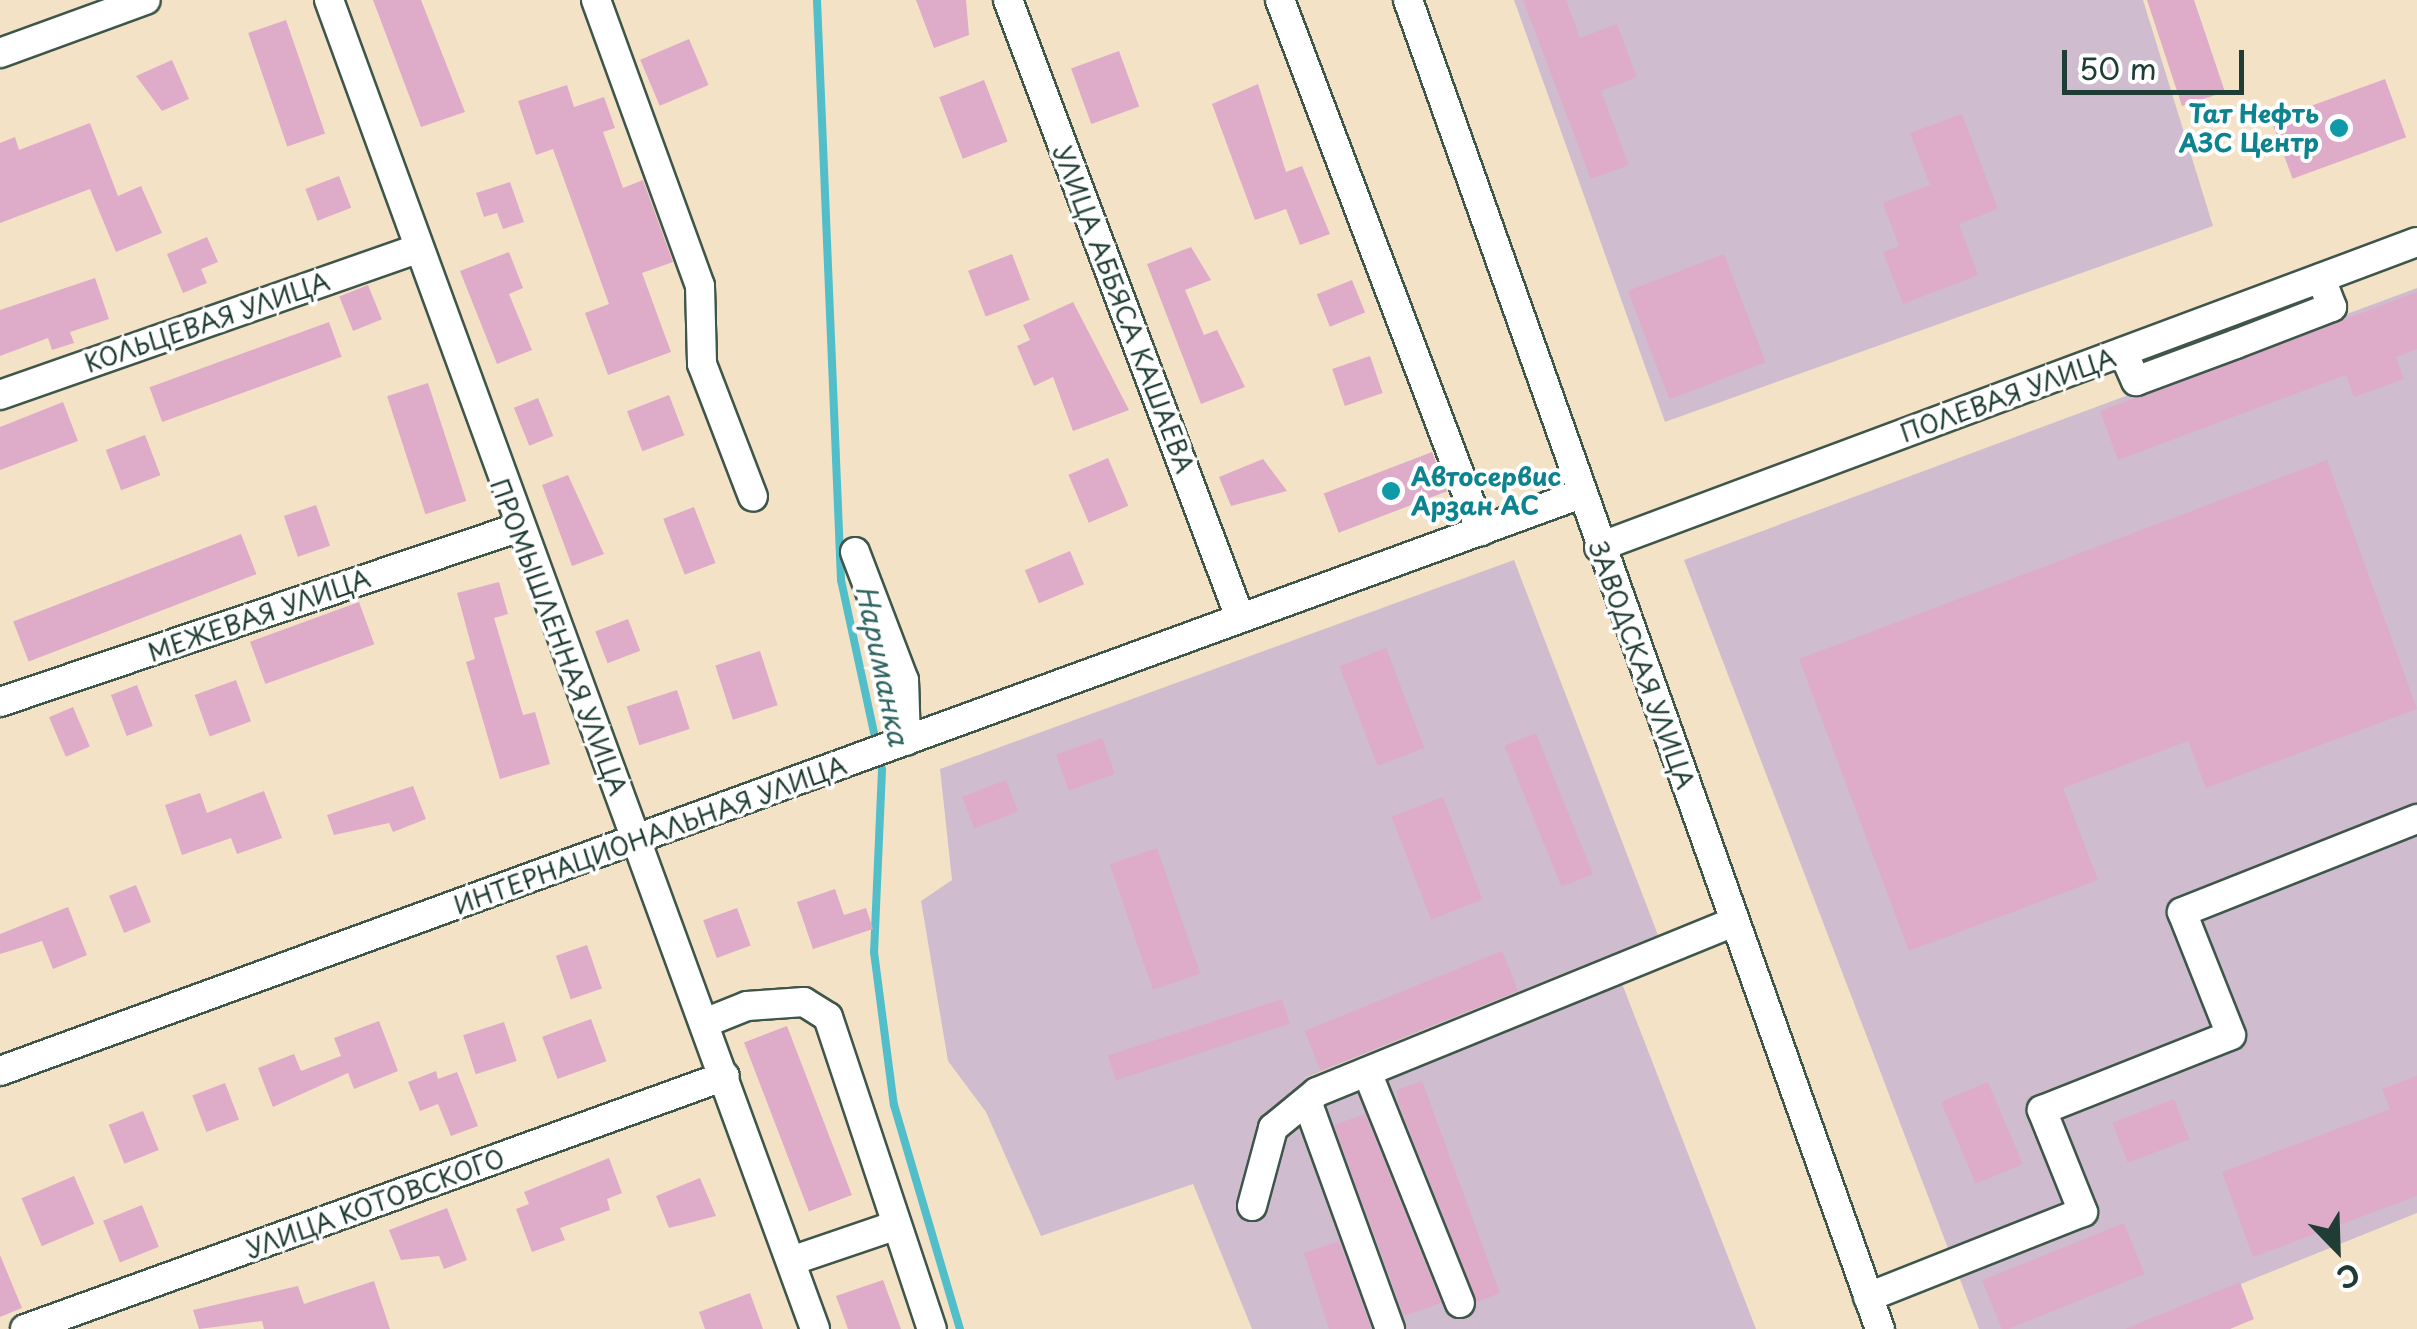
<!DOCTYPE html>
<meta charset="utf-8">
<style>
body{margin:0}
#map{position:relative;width:2417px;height:1329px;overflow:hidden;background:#f4e2c7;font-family:"Playpen Sans",sans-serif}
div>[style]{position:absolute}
.industrial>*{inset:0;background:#cfbdcf}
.stream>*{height:8px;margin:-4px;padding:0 4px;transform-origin:4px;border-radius:4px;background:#51bec9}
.building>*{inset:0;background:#deabc8;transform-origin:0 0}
.roads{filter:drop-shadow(2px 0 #3f564a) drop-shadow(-2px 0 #3f564a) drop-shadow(0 2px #3f564a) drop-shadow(0 -2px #3f564a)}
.minor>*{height:28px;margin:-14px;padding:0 14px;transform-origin:14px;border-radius:14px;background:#fff}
.dots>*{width:28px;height:28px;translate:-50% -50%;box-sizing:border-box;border:5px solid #fff;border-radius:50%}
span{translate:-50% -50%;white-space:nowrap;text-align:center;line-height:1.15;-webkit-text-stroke:8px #fff;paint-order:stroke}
.culture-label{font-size:25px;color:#0d838f;font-weight:700}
.right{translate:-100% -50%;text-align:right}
.left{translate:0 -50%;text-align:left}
.street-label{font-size:25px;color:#1f3d34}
.water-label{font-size:28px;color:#2e6461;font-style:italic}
.north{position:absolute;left:2287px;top:1199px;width:100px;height:100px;-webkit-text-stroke:8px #fff;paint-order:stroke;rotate:157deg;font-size:28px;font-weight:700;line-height:40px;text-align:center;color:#1f3d34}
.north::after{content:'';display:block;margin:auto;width:35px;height:45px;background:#1f3d34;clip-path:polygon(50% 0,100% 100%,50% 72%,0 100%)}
.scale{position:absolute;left:2062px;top:50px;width:182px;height:45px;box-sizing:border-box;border:5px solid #1f3d34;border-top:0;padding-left:12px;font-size:30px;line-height:35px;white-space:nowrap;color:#1f3d34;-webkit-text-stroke:8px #fff;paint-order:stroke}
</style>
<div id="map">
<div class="industrial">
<div style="clip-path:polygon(1514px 0,2143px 0,2213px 226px,1665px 422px)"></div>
<div style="clip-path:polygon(2417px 288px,2417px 1213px,2129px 1329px,1979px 1329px,1684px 560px)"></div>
<div style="clip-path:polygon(1514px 560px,1658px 935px,1305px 1078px,1312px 1101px,1621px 981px,1756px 1329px,1252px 1329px,1193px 1184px,1041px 1236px,986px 1112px,948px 1061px,921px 901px,952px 880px,940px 769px)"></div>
</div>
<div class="stream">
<div style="left:817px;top:0;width:580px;rotate:87.63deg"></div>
<div style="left:841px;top:580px;width:194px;rotate:77.8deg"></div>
<div style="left:882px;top:770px;width:182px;rotate:92.5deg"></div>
<div style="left:874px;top:952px;width:154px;rotate:82.6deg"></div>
<div style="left:894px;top:1105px;width:234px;rotate:73.6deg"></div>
</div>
<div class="building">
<div style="clip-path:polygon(373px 0,421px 0,465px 112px,421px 127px)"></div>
<div style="clip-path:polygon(916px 0,966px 0,969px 35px,934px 48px)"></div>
<div style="clip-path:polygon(1523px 0,1566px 0,1580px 38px,1617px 24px,1637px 77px,1601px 91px,1629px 165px,1591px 179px)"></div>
<div style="clip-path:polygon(2147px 0,2194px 0,2225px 92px,2182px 106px)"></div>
<div style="left:286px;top:20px;width:120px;height:40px;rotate:71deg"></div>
<div style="left:689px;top:39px;width:50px;height:53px;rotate:67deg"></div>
<div style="left:1119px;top:51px;width:59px;height:51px;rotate:70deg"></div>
<div style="clip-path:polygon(172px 60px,189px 99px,162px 111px,136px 76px)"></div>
<div style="left:2385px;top:79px;width:62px;height:121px;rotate:70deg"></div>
<div style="left:984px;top:80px;width:66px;height:48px;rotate:69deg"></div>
<div style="clip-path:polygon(1258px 84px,1286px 172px,1302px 166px,1330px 234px,1300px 245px,1286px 209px,1255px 220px,1212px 104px)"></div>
<div style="clip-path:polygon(567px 85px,574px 107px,604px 97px,615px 128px,603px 132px,623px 188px,643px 180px,673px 262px,642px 273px,671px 352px,608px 375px,585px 313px,609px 304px,553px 149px,536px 155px,518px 101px)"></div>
<div style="clip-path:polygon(1962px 114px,1998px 209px,1959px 224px,1978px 275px,1903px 304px,1883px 252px,1899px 246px,1883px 203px,1930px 185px,1910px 133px)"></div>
<div style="clip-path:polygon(90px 123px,118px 196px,141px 186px,162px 233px,116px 252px,90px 189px,0 223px,0 143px,15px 137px,19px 150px)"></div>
<div style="left:339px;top:176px;width:34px;height:36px;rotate:69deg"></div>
<div style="clip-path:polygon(510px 182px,524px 222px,503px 229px,497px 213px,484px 217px,476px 193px)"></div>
<div style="clip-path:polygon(207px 237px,218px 262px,201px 269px,207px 283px,183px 293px,167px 254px)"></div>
<div style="clip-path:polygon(1191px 247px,1211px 280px,1185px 290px,1204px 335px,1217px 330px,1245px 387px,1201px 404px,1147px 264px)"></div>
<div style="clip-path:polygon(509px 252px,523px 288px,509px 294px,532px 350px,497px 364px,460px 271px)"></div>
<div style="left:1012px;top:254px;width:49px;height:47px;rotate:69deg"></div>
<div style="left:1724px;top:254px;width:116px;height:103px;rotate:69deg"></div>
<div style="clip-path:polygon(95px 278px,109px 319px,70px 332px,74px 343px,52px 350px,48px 338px,0 356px,0 310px)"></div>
<div style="left:1352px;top:280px;width:35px;height:38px;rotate:68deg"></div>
<div style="left:368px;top:285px;width:37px;height:31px;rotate:68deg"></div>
<div style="clip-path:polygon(2417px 292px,2417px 349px,2396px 357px,2404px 379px,2354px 397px,2346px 375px,2118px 460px,2100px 411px)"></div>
<div style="clip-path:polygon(1073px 302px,1129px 410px,1073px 431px,1053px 377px,1034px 386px,1017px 346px,1030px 340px,1023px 325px)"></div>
<div style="left:329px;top:322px;width:37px;height:191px;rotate:70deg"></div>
<div style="left:1370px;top:356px;width:39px;height:40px;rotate:71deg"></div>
<div style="left:428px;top:383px;width:124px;height:43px;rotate:72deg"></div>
<div style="left:669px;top:395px;width:43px;height:45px;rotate:69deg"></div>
<div style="left:538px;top:398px;width:41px;height:26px;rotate:68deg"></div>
<div style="clip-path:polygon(63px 402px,78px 441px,0 470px,0 427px)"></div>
<div style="left:145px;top:435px;width:43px;height:42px;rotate:69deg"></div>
<div style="left:1432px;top:452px;width:42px;height:116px;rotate:69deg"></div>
<div style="left:1108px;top:458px;width:52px;height:43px;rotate:67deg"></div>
<div style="clip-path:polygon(1263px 459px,1287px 491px,1231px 506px,1219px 477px)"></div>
<div style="clip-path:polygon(2327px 460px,2417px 709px,2206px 788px,2188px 741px,2063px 788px,2098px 880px,1909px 951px,1799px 659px)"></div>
<div style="clip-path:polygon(568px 475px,604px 554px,572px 566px,542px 485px)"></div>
<div style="left:316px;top:505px;width:43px;height:34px;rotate:71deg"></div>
<div style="left:694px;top:507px;width:60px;height:33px;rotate:69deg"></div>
<div style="left:241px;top:534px;width:43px;height:244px;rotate:69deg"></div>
<div style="left:1070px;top:551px;width:36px;height:49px;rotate:67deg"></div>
<div style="clip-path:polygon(499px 582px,508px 614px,494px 618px,523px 715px,535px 712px,550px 764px,500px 779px,466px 662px,475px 659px,457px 593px)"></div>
<div style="left:359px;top:602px;width:45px;height:116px;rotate:70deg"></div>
<div style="left:628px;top:619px;width:34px;height:35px;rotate:69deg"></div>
<div style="left:1386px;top:648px;width:107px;height:50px;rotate:69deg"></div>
<div style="left:760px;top:651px;width:57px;height:47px;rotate:72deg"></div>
<div style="left:236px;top:680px;width:44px;height:44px;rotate:70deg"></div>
<div style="left:137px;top:685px;width:44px;height:28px;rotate:69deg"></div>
<div style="left:677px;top:690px;width:41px;height:53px;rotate:72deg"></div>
<div style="left:73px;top:707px;width:43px;height:26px;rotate:67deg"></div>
<div style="left:1536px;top:733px;width:152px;height:34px;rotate:68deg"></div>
<div style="left:1102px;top:738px;width:38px;height:49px;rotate:70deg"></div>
<div style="left:1006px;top:780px;width:34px;height:47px;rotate:69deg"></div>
<div style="clip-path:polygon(413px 786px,426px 819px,393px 832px,389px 823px,334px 835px,327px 815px)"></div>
<div style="clip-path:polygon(264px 791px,282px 838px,237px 854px,231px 838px,182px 855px,165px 805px,200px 793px,207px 813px)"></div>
<div style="left:1443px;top:797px;width:110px;height:55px;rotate:69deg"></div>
<div style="left:1157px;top:848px;width:133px;height:50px;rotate:71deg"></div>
<div style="left:136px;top:885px;width:40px;height:29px;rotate:68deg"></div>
<div style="clip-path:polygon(835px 889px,844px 915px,866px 908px,873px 929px,813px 949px,797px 902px)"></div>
<div style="clip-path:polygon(68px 907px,87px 955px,53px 969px,42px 941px,0 954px,0 934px)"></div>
<div style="left:737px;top:908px;width:40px;height:36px;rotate:70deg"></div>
<div style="left:587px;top:945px;width:46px;height:33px;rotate:71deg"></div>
<div style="left:1502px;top:951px;width:43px;height:213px;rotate:68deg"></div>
<div style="left:1282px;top:999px;width:26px;height:183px;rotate:72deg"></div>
<div style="left:591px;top:1019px;width:45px;height:52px;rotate:70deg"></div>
<div style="clip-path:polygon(379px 1021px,398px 1071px,354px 1089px,348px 1073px,273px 1107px,258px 1068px,294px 1054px,301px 1071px,341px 1056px,334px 1038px)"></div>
<div style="left:504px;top:1022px;width:41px;height:43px;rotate:72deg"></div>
<div style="left:787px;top:1026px;width:181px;height:46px;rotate:69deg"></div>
<div style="clip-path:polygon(436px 1071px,438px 1079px,457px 1072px,478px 1126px,451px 1136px,438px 1104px,420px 1111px,408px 1082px)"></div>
<div style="clip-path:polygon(2417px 1076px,2417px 1196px,2253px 1257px,2222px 1172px,2390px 1109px,2382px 1089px)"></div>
<div style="clip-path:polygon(1422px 1081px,1500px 1293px,1477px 1302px,1398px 1102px,1397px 1090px)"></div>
<div style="left:1988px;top:1082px;width:89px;height:51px;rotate:67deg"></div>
<div style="left:225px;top:1083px;width:39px;height:35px;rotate:69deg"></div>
<div style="left:2174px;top:1099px;width:43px;height:66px;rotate:69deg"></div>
<div style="left:143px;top:1111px;width:42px;height:37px;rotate:68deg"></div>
<div style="clip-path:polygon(1365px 1114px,1441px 1303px,1404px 1316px,1334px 1125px)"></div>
<div style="clip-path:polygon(609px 1158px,622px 1193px,607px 1199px,610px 1210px,560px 1228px,565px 1240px,532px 1252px,516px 1209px,529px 1204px,524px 1192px)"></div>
<div style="left:74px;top:1176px;width:52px;height:57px;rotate:67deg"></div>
<div style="clip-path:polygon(700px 1178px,716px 1216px,669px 1228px,656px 1196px)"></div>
<div style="left:142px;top:1205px;width:45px;height:42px;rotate:68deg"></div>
<div style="clip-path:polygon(447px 1208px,467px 1260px,444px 1269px,439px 1256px,401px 1260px,389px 1230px)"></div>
<div style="left:2124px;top:1223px;width:55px;height:153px;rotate:68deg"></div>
<div style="clip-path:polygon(1339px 1241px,1371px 1328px,1368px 1329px,1329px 1329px,1304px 1253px)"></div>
<div style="clip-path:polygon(0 1255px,22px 1308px,0 1317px)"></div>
<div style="clip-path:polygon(883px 1280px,901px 1329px,848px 1329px,836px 1296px)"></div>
<div style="clip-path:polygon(374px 1281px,390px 1329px,264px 1329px,262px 1321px,199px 1329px,193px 1310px,298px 1286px,304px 1304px)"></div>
<div style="clip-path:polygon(2240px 1282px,2254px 1319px,2230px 1329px,2125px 1329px)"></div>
<div style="clip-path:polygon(750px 1293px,763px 1329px,705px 1329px,699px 1312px)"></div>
</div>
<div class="roads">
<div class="minor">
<div style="left:329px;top:0;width:1415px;rotate:69.91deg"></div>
<div style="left:596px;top:0;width:304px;rotate:70deg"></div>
<div style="left:700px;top:286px;width:78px;rotate:88.5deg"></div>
<div style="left:702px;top:364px;width:142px;rotate:69deg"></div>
<div style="left:1008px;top:0;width:660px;rotate:69.42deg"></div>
<div style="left:1280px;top:0;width:568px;rotate:69.27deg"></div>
<div style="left:1408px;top:0;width:1410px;rotate:70.45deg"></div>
<div style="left:0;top:53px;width:155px;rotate:-20deg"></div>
<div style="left:2123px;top:352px;width:32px;rotate:66deg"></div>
<div style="left:2136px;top:381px;width:107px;rotate:-20.3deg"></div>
<div style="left:2236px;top:344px;width:103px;rotate:-21.1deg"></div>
<div style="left:2332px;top:307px;width:31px;rotate:-111deg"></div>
<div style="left:0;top:395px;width:439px;rotate:-19.3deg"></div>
<div style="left:1599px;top:547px;width:873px;rotate:-20.45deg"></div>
<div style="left:855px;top:552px;width:137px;rotate:69.1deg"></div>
<div style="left:904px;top:680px;width:61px;rotate:88.1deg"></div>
<div style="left:0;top:702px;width:545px;rotate:-18.6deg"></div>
<div style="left:707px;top:1022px;width:43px;rotate:-21.8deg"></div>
<div style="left:747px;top:1006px;width:57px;rotate:-4deg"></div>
<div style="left:804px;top:1002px;width:28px;rotate:32deg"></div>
<div style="left:828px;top:1017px;width:329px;rotate:71.6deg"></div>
<div style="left:0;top:1071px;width:1683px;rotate:-20.05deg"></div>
<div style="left:1367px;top:1072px;width:249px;rotate:68.1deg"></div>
<div style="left:1307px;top:1101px;width:243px;rotate:70deg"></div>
<div style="left:1252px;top:1206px;width:81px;rotate:-74.9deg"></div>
<div style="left:1273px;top:1128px;width:57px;rotate:-39.3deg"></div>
<div style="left:1317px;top:1092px;width:450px;rotate:-22.2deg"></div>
<div style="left:791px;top:1261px;width:109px;rotate:-18.8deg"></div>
<div style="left:1868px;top:1297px;width:231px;rotate:-21.6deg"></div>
<div style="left:2083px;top:1212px;width:110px;rotate:-111.9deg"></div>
<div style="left:2042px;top:1110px;width:203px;rotate:-21.6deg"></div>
<div style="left:2231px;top:1035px;width:132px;rotate:-111.7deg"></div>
<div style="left:2182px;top:912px;width:253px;rotate:-21.6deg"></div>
<div style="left:25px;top:1329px;width:744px;rotate:-19.87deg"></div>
</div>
</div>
<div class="dots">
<div style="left:2339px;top:128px;background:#0f9aa8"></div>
<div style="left:1391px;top:491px;background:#0f9aa8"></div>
</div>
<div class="culture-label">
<span class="right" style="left:2319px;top:128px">Тат Нефть<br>АЗС Центр</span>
<span class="left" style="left:1411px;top:491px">Автосервис<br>Арзан АС</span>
</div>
<div class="street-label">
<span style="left:1124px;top:309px;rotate:69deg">УЛИЦА АББЯСА КАШАЕВА</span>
<span style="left:207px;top:322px;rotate:-19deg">КОЛЬЦЕВАЯ УЛИЦА</span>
<span style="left:2008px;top:395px;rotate:-20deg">ПОЛЕВАЯ УЛИЦА</span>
<span style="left:259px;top:615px;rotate:-19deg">МЕЖЕВАЯ УЛИЦА</span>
<span style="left:559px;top:637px;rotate:69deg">ПРОМЫШЛЕННАЯ УЛИЦА</span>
<span style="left:1642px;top:665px;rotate:70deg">ЗАВОДСКАЯ УЛИЦА</span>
<span style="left:650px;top:835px;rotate:-20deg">ИНТЕРНАЦИОНАЛЬНАЯ УЛИЦА</span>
<span style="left:375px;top:1203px;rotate:-20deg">УЛИЦА КОТОВСКОГО</span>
</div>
<div class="water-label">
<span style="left:883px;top:665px;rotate:78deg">Нариманка</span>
</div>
<div class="north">С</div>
<div class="scale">50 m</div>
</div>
